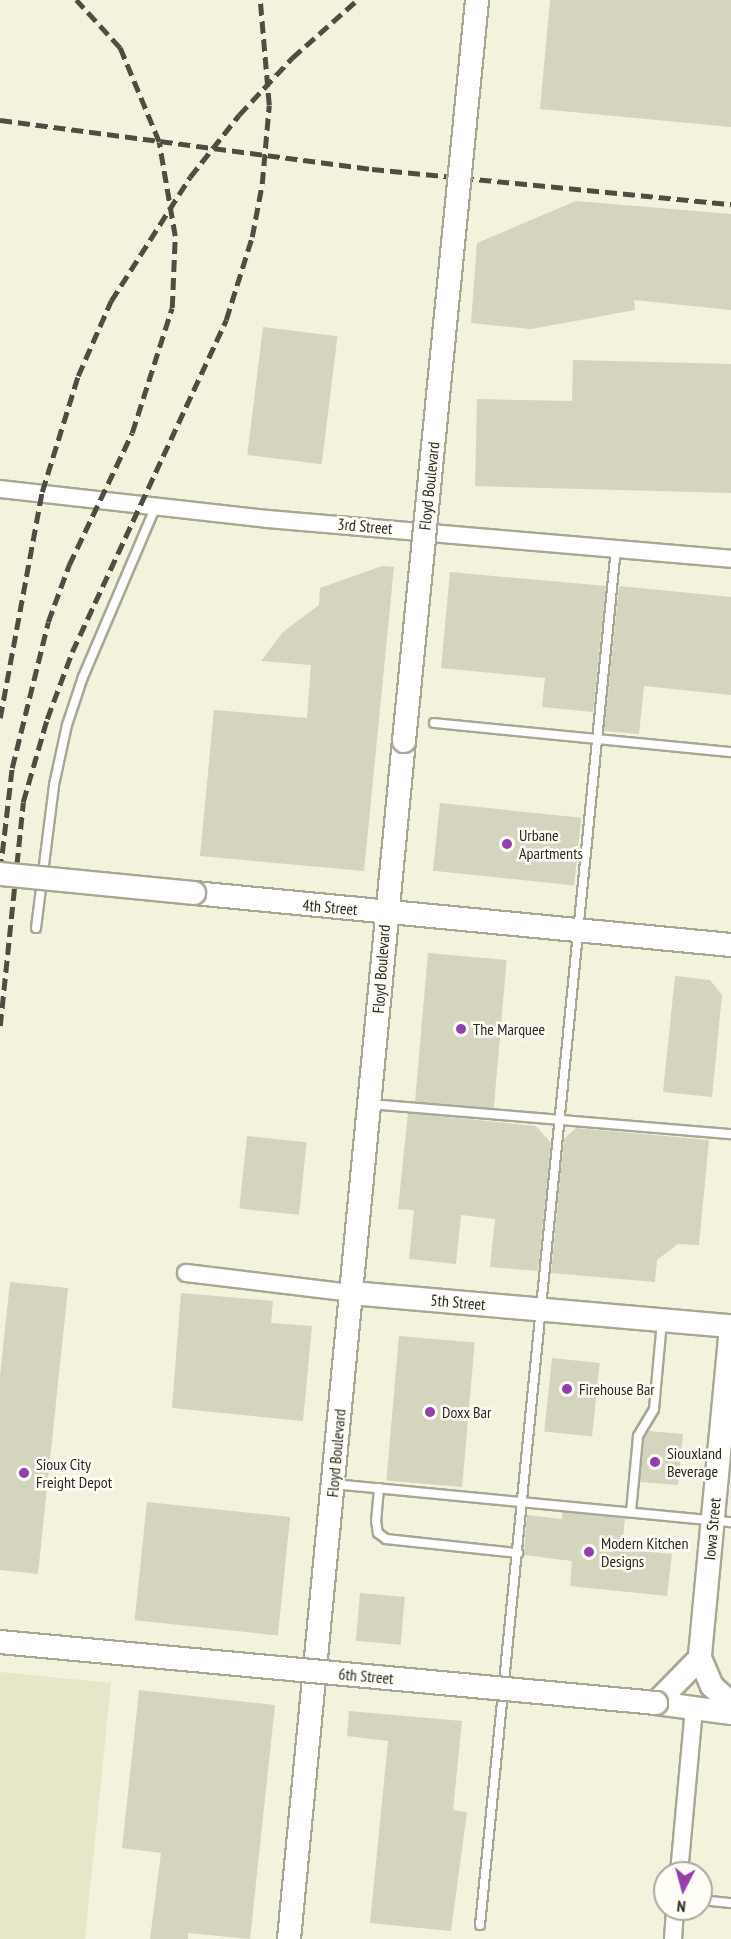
<!DOCTYPE html>
<style>
body{margin:0}
#map{position:relative;width:731px;height:1939px;overflow:hidden;background:#f3f2dc;font-family:"PT Sans Narrow",sans-serif}
div>[style]{position:absolute}
.built>*{inset:0;background:#e7e6c8}
.building>*{inset:0;background:#d5d4bf;transform-origin:0 0}
.roads{filter:drop-shadow(2px 0 #a8a793) drop-shadow(-2px 0 #a8a793) drop-shadow(0 2px #a8a793) drop-shadow(0 -2px #a8a793)}
.lane>*{height:8px;margin:-4px;padding:0 4px;transform-origin:4px;border-radius:4px;background:#fff}
.street>*{height:16px;margin:-8px;padding:0 8px;transform-origin:8px;border-radius:8px;background:#fff}
.secondary>*{height:22px;margin:-11px;padding:0 11px;transform-origin:11px;border-radius:11px;background:#fff}
.rail>*{height:4.5px;margin-top:-2.25px;transform-origin:0;background:repeating-linear-gradient(90deg,#4e4d42 0 12px,transparent 0 18px)}
.bridges{filter:drop-shadow(2px 0 #a8a793) drop-shadow(-2px 0 #a8a793) drop-shadow(0 2px #a8a793) drop-shadow(0 -2px #a8a793)}
.secondary-bridge>*{height:22px;margin:-11px;padding:0 11px;transform-origin:11px;border-radius:11px;background:#fff}
.dots>*{width:16px;height:16px;translate:-50% -50%;box-sizing:border-box;border:3px solid #fffef6;border-radius:50%}
span{translate:-50% -50%;white-space:nowrap;text-align:center;line-height:1.15;-webkit-text-stroke:5px #fffef6;paint-order:stroke}
.street-label{font-size:16px;color:#2a2921}
.poi-label{font-size:16px;color:#2a2921}
.left{translate:0 -50%;text-align:left}
.north{position:absolute;left:653px;top:1861px;width:60px;height:60px;box-sizing:border-box;background:#fffef6;border:2px solid #aaa9a1;border-radius:50%;rotate:186deg;font-size:16px;font-weight:700;line-height:24px;text-align:center;color:#2a2921}
.north::after{content:'';display:block;margin:auto;width:21px;height:27px;background:#953fad;clip-path:polygon(50% 0,100% 100%,50% 72%,0 100%)}
</style>
<div id="map">
<div class="built">
<div style="clip-path:polygon(0 1672px,111px 1683px,85px 1939px,0 1939px)"></div>
</div>
<div class="building">
<div style="clip-path:polygon(550px 0,731px 0,731px 127px,540px 109px)"></div>
<div style="clip-path:polygon(576px 201px,731px 214px,731px 310px,634px 300px,635px 310px,531px 329px,471px 323px,477px 243px)"></div>
<div style="left:263px;top:327px;width:75px;height:129px;rotate:7deg"></div>
<div style="clip-path:polygon(573px 360px,731px 364px,731px 493px,475px 486px,477px 399px,572px 401px)"></div>
<div style="clip-path:polygon(382px 566px,394px 567px,364px 871px,200px 856px,214px 710px,307px 718px,311px 665px,261px 661px,283px 632px,319px 605px,320px 588px)"></div>
<div style="clip-path:polygon(450px 572px,606px 586px,593px 712px,542px 707px,545px 678px,441px 668px)"></div>
<div style="clip-path:polygon(619px 586px,731px 597px,731px 695px,644px 686px,639px 734px,604px 731px)"></div>
<div style="left:440px;top:803px;width:142px;height:68px;rotate:6deg"></div>
<div style="left:428px;top:953px;width:79px;height:149px;rotate:5deg"></div>
<div style="clip-path:polygon(675px 976px,710px 980px,722px 995px,712px 1097px,663px 1092px)"></div>
<div style="clip-path:polygon(408px 1113px,536px 1126px,551px 1143px,538px 1271px,490px 1267px,495px 1219px,461px 1215px,456px 1264px,409px 1259px,414px 1210px,398px 1209px)"></div>
<div style="clip-path:polygon(576px 1128px,709px 1140px,699px 1245px,678px 1244px,657px 1260px,655px 1282px,551px 1273px,564px 1139px)"></div>
<div style="left:247px;top:1136px;width:60px;height:73px;rotate:6deg"></div>
<div style="clip-path:polygon(10px 1282px,68px 1288px,38px 1574px,0 1570px,0 1376px)"></div>
<div style="clip-path:polygon(181px 1293px,273px 1301px,271px 1323px,312px 1326px,303px 1421px,172px 1408px)"></div>
<div style="left:399px;top:1336px;width:76px;height:145px;rotate:5deg"></div>
<div style="left:552px;top:1358px;width:48px;height:74px;rotate:6deg"></div>
<div style="clip-path:polygon(649px 1431px,683px 1434px,678px 1485px,640px 1482px,644px 1438px)"></div>
<div style="left:147px;top:1502px;width:144px;height:119px;rotate:6deg"></div>
<div style="clip-path:polygon(562px 1512px,625px 1518px,623px 1538px,640px 1539px,639px 1551px,672px 1554px,667px 1596px,570px 1586px,572px 1561px,524px 1555px,527px 1515px,562px 1519px)"></div>
<div style="left:360px;top:1593px;width:45px;height:48px;rotate:5deg"></div>
<div style="clip-path:polygon(139px 1690px,275px 1705px,250px 1939px,188px 1933px,188px 1939px,150px 1939px,161px 1853px,122px 1848px)"></div>
<div style="clip-path:polygon(349px 1711px,462px 1721px,453px 1810px,467px 1812px,451px 1931px,370px 1923px,388px 1741px,347px 1736px)"></div>
</div>
<div class="roads">
<div class="lane">
<div style="left:434px;top:723px;width:298px;rotate:5.6deg"></div>
<div style="left:36px;top:928px;width:144px;rotate:-82.8deg"></div>
<div style="left:54px;top:785px;width:61px;rotate:-77.8deg"></div>
<div style="left:67px;top:725px;width:51px;rotate:-71.6deg"></div>
<div style="left:83px;top:677px;width:186px;rotate:-66.9deg"></div>
<div style="left:371px;top:1104px;width:361px;rotate:4.8deg"></div>
<div style="left:333px;top:1484px;width:400px;rotate:5.5deg"></div>
<div style="left:379px;top:1488px;width:33px;rotate:95deg"></div>
<div style="left:376px;top:1521px;width:12px;rotate:81deg"></div>
<div style="left:378px;top:1533px;width:10px;rotate:37deg"></div>
<div style="left:386px;top:1539px;width:133px;rotate:6.1deg"></div>
<div style="left:631px;top:1512px;width:76px;rotate:-84.7deg"></div>
<div style="left:638px;top:1436px;width:31px;rotate:-59deg"></div>
<div style="left:654px;top:1409px;width:88px;rotate:-84.8deg"></div>
<div style="left:701px;top:1900px;width:30px;rotate:6deg"></div>
<div style="left:480px;top:1925px;width:1384px;rotate:-84.36deg"></div>
</div>
<div class="street">
<div style="left:0;top:489px;width:269px;rotate:6.4deg"></div>
<div style="left:267px;top:519px;width:466px;rotate:4.9deg"></div>
<div style="left:186px;top:1273px;width:166px;rotate:6.9deg"></div>
<div style="left:679px;top:1873px;width:165px;rotate:-84.8deg"></div>
<div style="left:673px;top:1939px;width:30px;rotate:-86deg"></div>
</div>
<div class="secondary">
<div style="left:194px;top:893px;width:540px;rotate:5.53deg"></div>
<div style="left:351px;top:1293px;width:381px;rotate:5deg"></div>
<div style="left:731px;top:1327px;width:332px;rotate:95.4deg"></div>
<div style="left:700px;top:1658px;width:30px;rotate:67deg"></div>
<div style="left:712px;top:1686px;width:26px;rotate:43deg"></div>
<div style="left:656px;top:1703px;width:76px;rotate:7.6deg"></div>
<div style="left:656px;top:1703px;width:63px;rotate:-45.6deg"></div>
<div style="left:289px;top:1939px;width:1204px;rotate:-84.52deg"></div>
</div>
</div>
<div class="rail">
<div style="left:0;top:120px;width:375px;rotate:7.5deg"></div>
<div style="left:372px;top:169px;width:361px;rotate:5.6deg"></div>
<div style="left:0;top:718px;width:230px;rotate:-79.5deg"></div>
<div style="left:42px;top:492px;width:121px;rotate:-72.8deg"></div>
<div style="left:78px;top:376px;width:82px;rotate:-66.3deg"></div>
<div style="left:111px;top:301px;width:147px;rotate:-57.5deg"></div>
<div style="left:190px;top:177px;width:79px;rotate:-51.7deg"></div>
<div style="left:239px;top:115px;width:78px;rotate:-47.1deg"></div>
<div style="left:292px;top:58px;width:87px;rotate:-41.7deg"></div>
<div style="left:0;top:871px;width:104px;rotate:-83.4deg"></div>
<div style="left:12px;top:768px;width:150px;rotate:-76.1deg"></div>
<div style="left:48px;top:622px;width:61px;rotate:-69.8deg"></div>
<div style="left:69px;top:565px;width:146px;rotate:-64.5deg"></div>
<div style="left:132px;top:433px;width:131px;rotate:-72.3deg"></div>
<div style="left:172px;top:308px;width:72px;rotate:-87.6deg"></div>
<div style="left:175px;top:236px;width:95px;rotate:-99.7deg"></div>
<div style="left:159px;top:142px;width:102px;rotate:-112.5deg"></div>
<div style="left:120px;top:48px;width:65px;rotate:-132.5deg"></div>
<div style="left:0;top:1026px;width:225px;rotate:-84.1deg"></div>
<div style="left:23px;top:802px;width:86px;rotate:-73.9deg"></div>
<div style="left:47px;top:719px;width:72px;rotate:-69.5deg"></div>
<div style="left:72px;top:652px;width:366px;rotate:-65.1deg"></div>
<div style="left:226px;top:320px;width:87px;rotate:-72.6deg"></div>
<div style="left:252px;top:237px;width:54px;rotate:-79.3deg"></div>
<div style="left:262px;top:184px;width:79px;rotate:-84.9deg"></div>
<div style="left:269px;top:105px;width:105px;rotate:-94.9deg"></div>
</div>
<div class="bridges">
<div class="secondary-bridge">
<div style="left:404px;top:741px;width:745px;rotate:-84.37deg"></div>
<div style="left:0;top:874px;width:195px;rotate:5.6deg"></div>
<div style="left:0;top:1642px;width:659px;rotate:5.31deg"></div>
</div>
</div>
<div class="dots">
<div style="left:507px;top:844px;background:#953fad"></div>
<div style="left:461px;top:1029px;background:#953fad"></div>
<div style="left:567px;top:1389px;background:#953fad"></div>
<div style="left:430px;top:1412px;background:#953fad"></div>
<div style="left:655px;top:1462px;background:#953fad"></div>
<div style="left:24px;top:1473px;background:#953fad"></div>
<div style="left:589px;top:1552px;background:#953fad"></div>
</div>
<div class="street-label">
<span style="left:429px;top:486px;rotate:-84deg">Floyd Boulevard</span>
<span style="left:365px;top:526px;rotate:5deg">3rd Street</span>
<span style="left:330px;top:907px;rotate:5deg">4th Street</span>
<span style="left:381px;top:969px;rotate:-86deg">Floyd Boulevard</span>
<span style="left:458px;top:1302px;rotate:5deg">5th Street</span>
<span style="left:336px;top:1453px;rotate:-85deg">Floyd Boulevard</span>
<span style="left:712px;top:1529px;rotate:-85deg">Iowa Street</span>
<span style="left:366px;top:1676px;rotate:5deg">6th Street</span>
</div>
<div class="poi-label">
<span class="left" style="left:519px;top:844px">Urbane<br>Apartments</span>
<span class="left" style="left:473px;top:1029px">The Marquee</span>
<span class="left" style="left:579px;top:1389px">Firehouse Bar</span>
<span class="left" style="left:442px;top:1412px">Doxx Bar</span>
<span class="left" style="left:667px;top:1462px">Siouxland<br>Beverage</span>
<span class="left" style="left:36px;top:1473px">Sioux City<br>Freight Depot</span>
<span class="left" style="left:601px;top:1552px">Modern Kitchen<br>Designs</span>
</div>
<div class="north">N</div>
</div>
